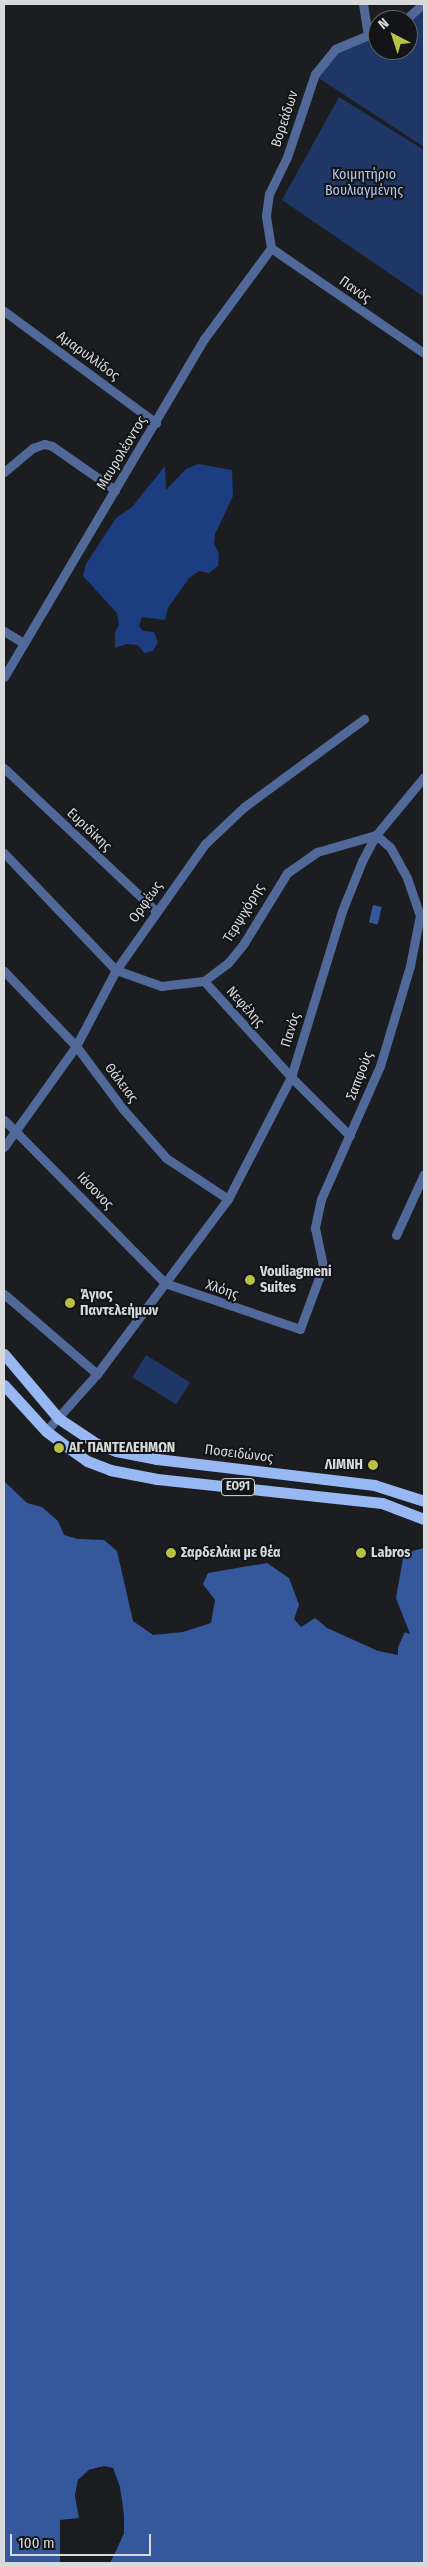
<!DOCTYPE html>
<meta charset="utf-8">
<style>
body{margin:0}
#map{position:relative;width:428px;height:2567px;overflow:hidden;background:#1b1d21;font-family:"Fira Sans Condensed",sans-serif}
div>[style]{position:absolute}
.green>*{inset:0;background:#1e3767;transform-origin:0 0}
.forest>*{inset:0;background:#1c3d80}
.water>*{inset:0;background:#35589d;transform-origin:0 0}
.pier>*{inset:0;background:#1b1d21}
.minor>*{height:9px;margin:-4.5px;padding:0 4.5px;transform-origin:4.5px;border-radius:4.5px;background:#506999}
.major>*{height:11px;margin:-5.5px;padding:0 5.5px;transform-origin:5.5px;border-radius:5.5px;background:#98b8f3}
.dots>*{width:14px;height:14px;translate:-50% -50%;box-sizing:border-box;border:2px solid #121417;border-radius:50%}
span{translate:-50% -50%;white-space:nowrap;text-align:center;line-height:1.15;-webkit-text-stroke:4px #121417;paint-order:stroke}
.shield-label span{padding:1px 4px;background:#121417;border:1px solid;border-radius:4px;-webkit-text-stroke-width:0}
.shield-label{font-size:12px;color:#d7d9db;font-weight:700}
.street-label{font-size:14px;color:#d7d9db}
.park-label{font-size:14px;color:#b3c8ef}
.poi-label{font-size:14px;color:#d7d9db;font-weight:700}
.left{translate:0 -50%;text-align:left}
.right{translate:-100% -50%;text-align:right}
.frame{position:absolute;inset:0;border:5px solid #d7d9db;pointer-events:none}
.north{position:absolute;left:368px;top:10px;width:50px;height:50px;box-sizing:border-box;background:#121417;border:1px solid #616365;border-radius:50%;rotate:320deg;font-size:14px;font-weight:700;line-height:20px;text-align:center;color:#d7d9db}
.north::after{content:'';display:block;margin:auto;width:18px;height:22px;background:#b9c046;clip-path:polygon(50% 0,100% 100%,50% 72%,0 100%)}
.scale{position:absolute;left:10px;top:2534px;width:141px;height:22px;box-sizing:border-box;border:2px solid #d7d9db;border-top:0;padding-left:6px;font-size:15px;line-height:18px;white-space:nowrap;color:#d7d9db;-webkit-text-stroke:4px #121417;paint-order:stroke}
</style>
<div id="map">
<div class="green">
<div style="clip-path:polygon(424px 6px,424px 147px,317px 77px,337px 51px,378px 36px,378px 50px,408px 50px,408px 21px)"></div>
<div style="clip-path:polygon(339px 97px,424px 150px,424px 297px,282px 200px)"></div>
<div style="left:146px;top:1355px;width:52px;height:26px;rotate:32deg"></div>
</div>
<div class="forest">
<div style="clip-path:polygon(198px 464px,232px 470px,233px 496px,215px 534px,214px 543px,219px 554px,218px 566px,209px 573px,199px 571px,189px 578px,168px 608px,165px 620px,142px 617px,139px 626px,143px 631px,154px 632px,158px 642px,153px 651px,144px 653px,138px 645px,127px 644px,115px 648px,115px 633px,119px 624px,117px 613px,83px 576px,86px 564px,116px 518px,132px 507px,165px 466px,166px 490px,186px 469px)"></div>
</div>
<div class="water">
<div style="left:373px;top:905px;width:9px;height:18px;rotate:13deg"></div>
<div style="clip-path:polygon(4px 1481px,27px 1503px,42px 1507px,58px 1521px,64px 1535px,78px 1539px,104px 1540px,117px 1551px,133px 1621px,153px 1635px,183px 1632px,211px 1623px,215px 1600px,203px 1584px,208px 1573px,267px 1563px,289px 1578px,299px 1605px,294px 1619px,301px 1627px,315px 1618px,327px 1628px,378px 1651px,398px 1655px,398px 1647px,405px 1632px,410px 1634px,396px 1598px,404px 1553px,424px 1548px,424px 2563px,110px 2563px,124px 2533px,124px 2516px,120px 2487px,113px 2468px,104px 2466px,89px 2470px,78px 2480px,75px 2496px,79px 2518px,60px 2520px,60px 2563px,4px 2563px)"></div>
</div>
<div class="pier">
<div style="clip-path:polygon(100px 2467px,113px 2468px,122px 2500px,124px 2533px,110px 2563px,110px 2551px,122px 2533px,118px 2488px,111px 2470px,104px 2468px,90px 2472px,81px 2482px,78px 2496px,81px 2518px,75px 2496px,78px 2480px,89px 2470px)"></div>
</div>
<div class="minor">
<div style="left:363px;top:4px;width:31px;rotate:81deg"></div>
<div style="left:405px;top:20px;width:24px;rotate:-42deg"></div>
<div style="left:271px;top:248px;width:33px;rotate:-99deg"></div>
<div style="left:266px;top:215px;width:21px;rotate:-82deg"></div>
<div style="left:269px;top:194px;width:41px;rotate:-64.1deg"></div>
<div style="left:287px;top:157px;width:88px;rotate:-71.4deg"></div>
<div style="left:315px;top:74px;width:32px;rotate:-51deg"></div>
<div style="left:335px;top:49px;width:47px;rotate:-22.7deg"></div>
<div style="left:271px;top:248px;width:186px;rotate:34.5deg"></div>
<div style="left:4px;top:311px;width:189px;rotate:36.4deg"></div>
<div style="left:4px;top:472px;width:38px;rotate:-40deg"></div>
<div style="left:33px;top:448px;width:12px;rotate:-20deg"></div>
<div style="left:44px;top:444px;width:8px;rotate:14deg"></div>
<div style="left:52px;top:446px;width:77px;rotate:34.9deg"></div>
<div style="left:4px;top:631px;width:22px;rotate:32deg"></div>
<div style="left:4px;top:677px;width:393px;rotate:-59.4deg"></div>
<div style="left:204px;top:339px;width:113px;rotate:-53.6deg"></div>
<div style="left:4px;top:768px;width:209px;rotate:43.3deg"></div>
<div style="left:4px;top:853px;width:162px;rotate:46.3deg"></div>
<div style="left:116px;top:970px;width:48px;rotate:19.6deg"></div>
<div style="left:161px;top:986px;width:43px;rotate:-6.6deg"></div>
<div style="left:204px;top:981px;width:30px;rotate:-37deg"></div>
<div style="left:228px;top:963px;width:26px;rotate:-51deg"></div>
<div style="left:244px;top:943px;width:82px;rotate:-58.4deg"></div>
<div style="left:287px;top:873px;width:37px;rotate:-35deg"></div>
<div style="left:317px;top:852px;width:61px;rotate:-16.1deg"></div>
<div style="left:376px;top:835px;width:18px;rotate:41deg"></div>
<div style="left:390px;top:847px;width:35px;rotate:61deg"></div>
<div style="left:407px;top:878px;width:39px;rotate:71deg"></div>
<div style="left:420px;top:915px;width:52px;rotate:101.1deg"></div>
<div style="left:410px;top:966px;width:104px;rotate:106.7deg"></div>
<div style="left:380px;top:1066px;width:145px;rotate:113.9deg"></div>
<div style="left:321px;top:1199px;width:30px;rotate:102deg"></div>
<div style="left:315px;top:1228px;width:40px;rotate:78deg"></div>
<div style="left:323px;top:1267px;width:66px;rotate:110.4deg"></div>
<div style="left:300px;top:1329px;width:143px;rotate:-161.2deg"></div>
<div style="left:165px;top:1283px;width:229px;rotate:-134.6deg"></div>
<div style="left:4px;top:971px;width:104px;rotate:46.2deg"></div>
<div style="left:76px;top:1046px;width:79px;rotate:53.3deg"></div>
<div style="left:123px;top:1109px;width:65px;rotate:48.7deg"></div>
<div style="left:166px;top:1158px;width:74px;rotate:33.5deg"></div>
<div style="left:204px;top:981px;width:130px;rotate:47.8deg"></div>
<div style="left:291px;top:1077px;width:83px;rotate:45deg"></div>
<div style="left:4px;top:1147px;width:124px;rotate:-54.5deg"></div>
<div style="left:76px;top:1046px;width:86px;rotate:-62.2deg"></div>
<div style="left:116px;top:970px;width:154px;rotate:-54.8deg"></div>
<div style="left:205px;top:844px;width:54px;rotate:-43.5deg"></div>
<div style="left:244px;top:807px;width:149px;rotate:-36.3deg"></div>
<div style="left:396px;top:1235px;width:67px;rotate:-65.3deg"></div>
<div style="left:4px;top:1294px;width:123px;rotate:40.7deg"></div>
<div style="left:46px;top:1431px;width:76px;rotate:-48.2deg"></div>
<div style="left:97px;top:1374px;width:219px;rotate:-53.2deg"></div>
<div style="left:228px;top:1199px;width:137px;rotate:-62.7deg"></div>
<div style="left:291px;top:1077px;width:174px;rotate:-72.9deg"></div>
<div style="left:342px;top:911px;width:54px;rotate:-68.2deg"></div>
<div style="left:362px;top:861px;width:30px;rotate:-62deg"></div>
<div style="left:376px;top:835px;width:75px;rotate:-50.4deg"></div>
</div>
<div class="major">
<div style="left:4px;top:1354px;width:84px;rotate:49.8deg"></div>
<div style="left:58px;top:1418px;width:47px;rotate:33.7deg"></div>
<div style="left:97px;top:1444px;width:20px;rotate:20deg"></div>
<div style="left:116px;top:1451px;width:42px;rotate:11deg"></div>
<div style="left:157px;top:1459px;width:219px;rotate:6.8deg"></div>
<div style="left:374px;top:1485px;width:52px;rotate:17.7deg"></div>
<div style="left:4px;top:1385px;width:62px;rotate:47.6deg"></div>
<div style="left:46px;top:1431px;width:21px;rotate:37deg"></div>
<div style="left:63px;top:1444px;width:29px;rotate:35deg"></div>
<div style="left:87px;top:1461px;width:25px;rotate:21deg"></div>
<div style="left:110px;top:1470px;width:48px;rotate:10.8deg"></div>
<div style="left:157px;top:1479px;width:226px;rotate:6.1deg"></div>
<div style="left:382px;top:1503px;width:45px;rotate:20.9deg"></div>
</div>
<div class="dots">
<div style="left:250px;top:1280px;background:#b9c046"></div>
<div style="left:70px;top:1303px;background:#b9c046"></div>
<div style="left:59px;top:1448px;background:#b9c046"></div>
<div style="left:373px;top:1465px;background:#b9c046"></div>
<div style="left:171px;top:1553px;background:#b9c046"></div>
<div style="left:361px;top:1553px;background:#b9c046"></div>
</div>
<div class="shield-label">
<span style="left:238px;top:1487px">ΕΟ91</span>
</div>
<div class="street-label">
<span style="left:285px;top:119px;rotate:-72deg">Βορεάδων</span>
<span style="left:355px;top:290px;rotate:35deg">Πανός</span>
<span style="left:88px;top:356px;rotate:36deg">Αμαρυλλίδος</span>
<span style="left:122px;top:453px;rotate:-59deg">Μαυρολέοντος</span>
<span style="left:89px;top:830px;rotate:43deg">Ευριδίκης</span>
<span style="left:146px;top:902px;rotate:-55deg">Ορφέως</span>
<span style="left:244px;top:913px;rotate:-59deg">Τερψιχόρης</span>
<span style="left:245px;top:1007px;rotate:48deg">Νεφέλης</span>
<span style="left:291px;top:1030px;rotate:-73deg">Πανός</span>
<span style="left:360px;top:1076px;rotate:-69deg">Σαπφούς</span>
<span style="left:121px;top:1083px;rotate:53deg">Θάλειας</span>
<span style="left:95px;top:1191px;rotate:46deg">Ιάσονος</span>
<span style="left:222px;top:1290px;rotate:19deg">Χλόης</span>
<span style="left:239px;top:1454px;rotate:7deg">Ποσειδώνος</span>
</div>
<div class="park-label">
<span style="left:364px;top:183px">Κοιμητήριο<br>Βουλιαγμένης</span>
</div>
<div class="poi-label">
<span class="left" style="left:260px;top:1280px">Vouliagmeni<br>Suites</span>
<span class="left" style="left:80px;top:1303px">Άγιος<br>Παντελεήμων</span>
<span class="left" style="left:69px;top:1448px">ΑΓ. ΠΑΝΤΕΛΕΗΜΩΝ</span>
<span class="right" style="left:363px;top:1465px">ΛΙΜΝΗ</span>
<span class="left" style="left:181px;top:1553px">Σαρδελάκι με θέα</span>
<span class="left" style="left:371px;top:1553px">Labros</span>
</div>
<div class="frame"></div>
<div class="north">N</div>
<div class="scale">100 m</div>
</div>
